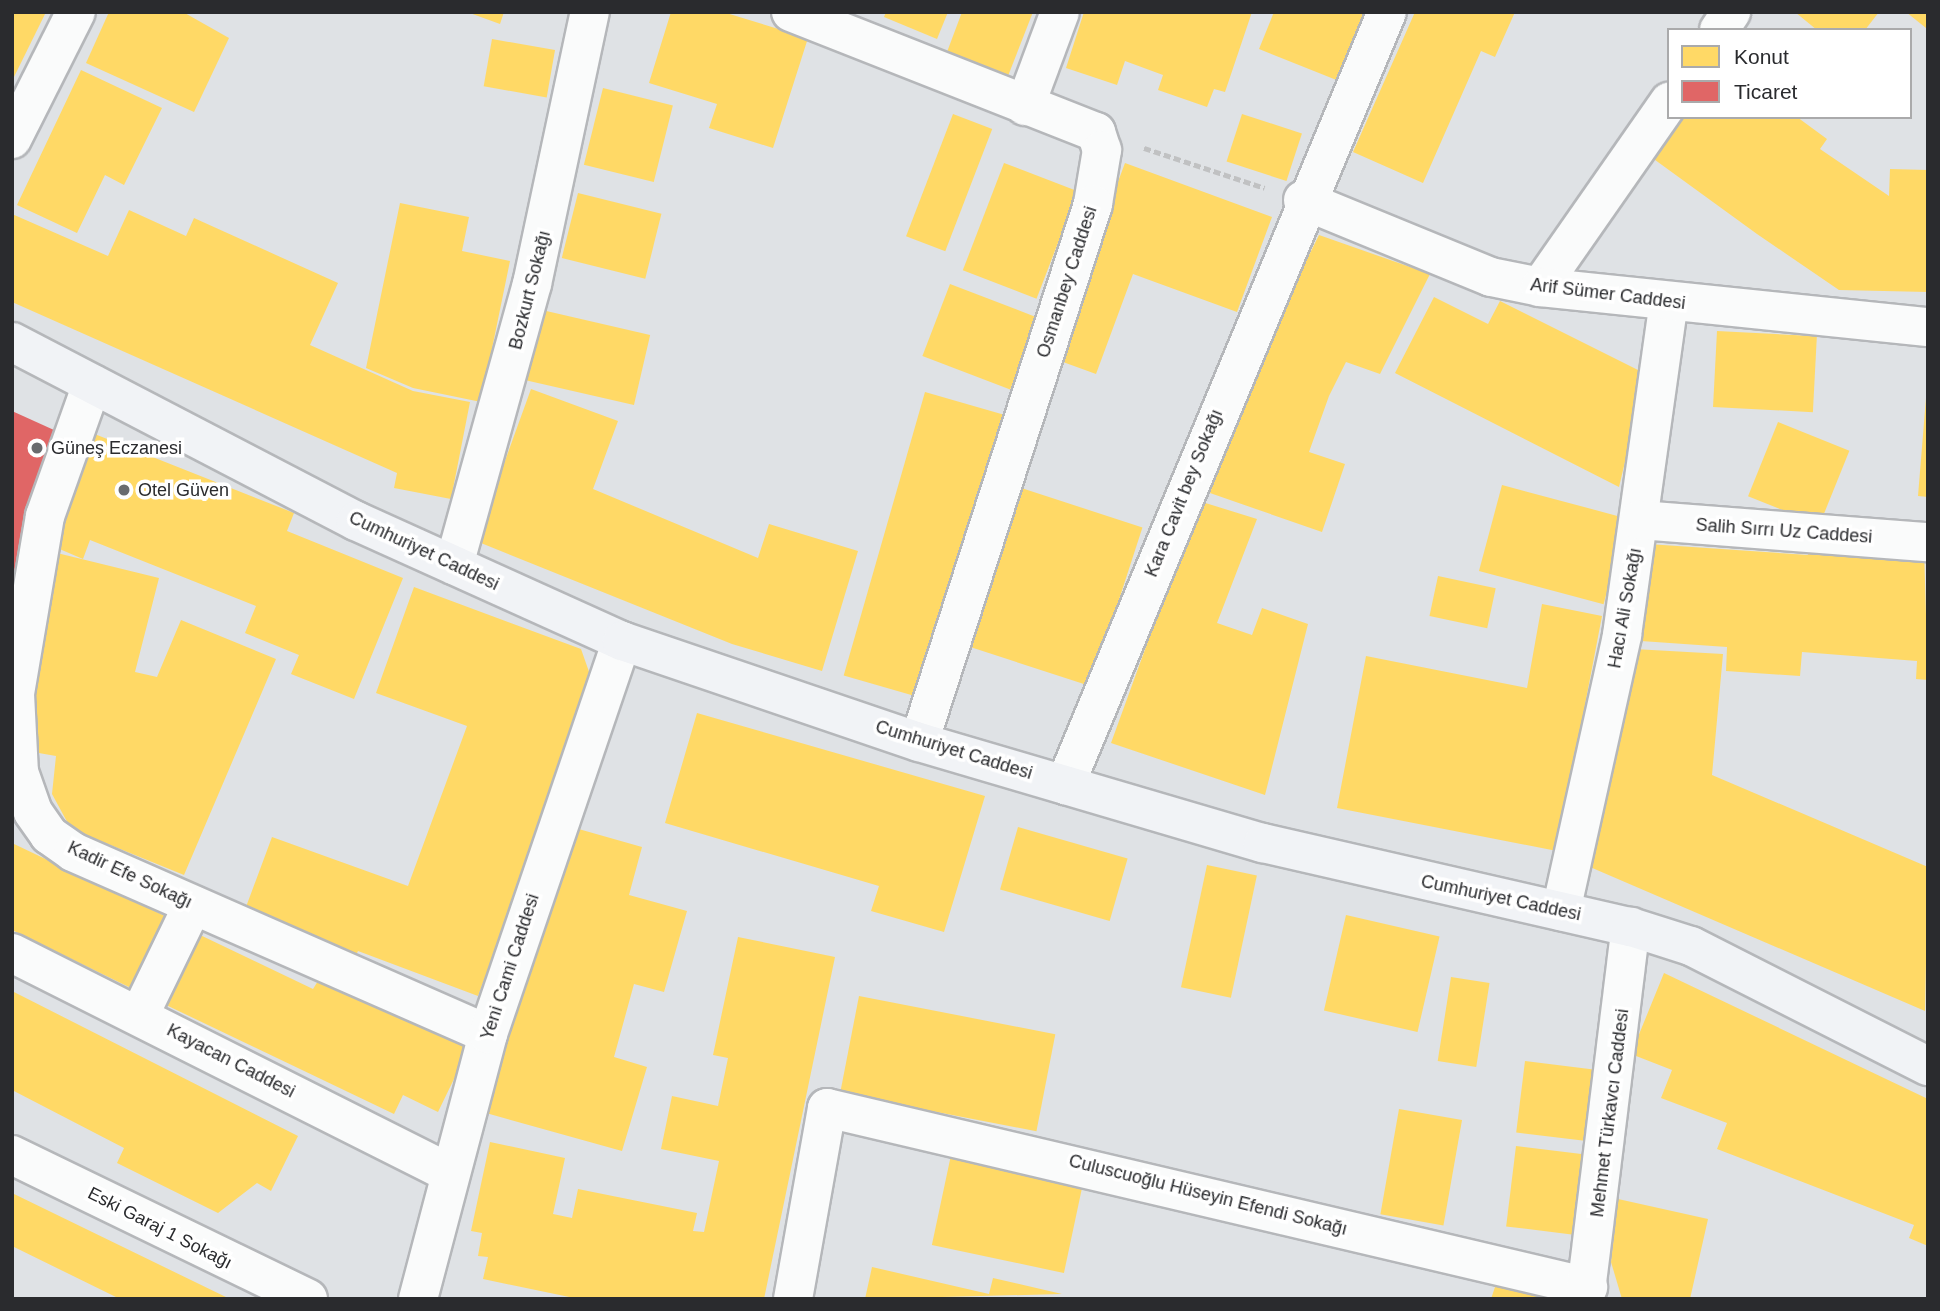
<!DOCTYPE html>
<meta charset="utf-8">
<style>
body{margin:0}
#map{position:relative;width:1940px;height:1311px;overflow:hidden;background:#dfe2e5;font-family:Arial,sans-serif}
div>[style]{position:absolute}
.homes>*{inset:0;background:#ffd966;transform-origin:0 0}
.shops>*{inset:0;background:#e06666}
.path>*{height:4.5px;margin-top:-2.25px;transform-origin:0;background:repeating-linear-gradient(90deg,#c0c1c2 0 7px,transparent 0 10.5px)}
.roads{filter:drop-shadow(2px 0 #b5b7ba) drop-shadow(-2px 0 #b5b7ba) drop-shadow(0 2px #b5b7ba) drop-shadow(0 -2px #b5b7ba)}
.minor>*{height:38px;margin:-19px;padding:0 19px;transform-origin:19px;border-radius:19px;background:#fafbfb}
.tertiary>*{height:38px;margin:-19px;padding:0 19px;transform-origin:19px;border-radius:19px;background:#fafbfb}
.secondary>*{height:38px;margin:-19px;padding:0 19px;transform-origin:19px;border-radius:19px;background:#f1f3f6}
.dots>*{width:19px;height:19px;translate:-50% -50%;box-sizing:border-box;border:4px solid #fff;border-radius:50%}
span{translate:-50% -50%;white-space:nowrap;text-align:center;line-height:1.15;-webkit-text-stroke:7px #fff;paint-order:stroke}
.street-label{font-size:18px;color:#2a2b2e}
.poi-label{font-size:18px;color:#2a2b2e}
.left{translate:0 -50%;text-align:left}
.frame{position:absolute;inset:0;border:14px solid #2a2b2e;pointer-events:none}
.legend{position:absolute;left:1667px;top:28px;width:245px;height:91px;box-sizing:border-box;background:#fff;border:2px solid #aaaaab;margin:0;padding:9px 12px;list-style:none;font-size:21px;color:#2a2b2e}
.legend li{display:flex;align-items:center;gap:14px;height:35px}
.legend b{width:35px;border:2px solid #aaaaab}
</style>
<div id="map">
<div class="homes">
<div style="clip-path:polygon(12px 12px,46px 12px,12px 81px)"></div>
<div style="clip-path:polygon(109px 12px,183px 12px,229px 38px,194px 112px,86px 63px)"></div>
<div style="clip-path:polygon(467px 12px,504px 12px,500px 24px)"></div>
<div style="clip-path:polygon(671px 12px,723px 12px,808px 38px,773px 148px,709px 128px,717px 104px,649px 83px)"></div>
<div style="clip-path:polygon(886px 12px,948px 12px,937px 39px,884px 17px)"></div>
<div style="clip-path:polygon(962px 12px,1033px 12px,1008px 76px,947px 52px)"></div>
<div style="clip-path:polygon(1084px 12px,1252px 12px,1225px 92px,1214px 89px,1207px 107px,1158px 90px,1163px 75px,1125px 61px,1117px 85px,1066px 68px)"></div>
<div style="clip-path:polygon(1274px 12px,1372px 12px,1344px 83px,1259px 49px)"></div>
<div style="clip-path:polygon(1415px 12px,1515px 12px,1495px 57px,1481px 51px,1423px 183px,1353px 152px)"></div>
<div style="clip-path:polygon(1795px 12px,1879px 12px,1865px 30px,1817px 30px)"></div>
<div style="clip-path:polygon(1906px 12px,1928px 12px,1928px 29px,1926px 28px)"></div>
<div style="left:492px;top:39px;width:64px;height:48px;rotate:10deg"></div>
<div style="clip-path:polygon(81px 70px,162px 108px,124px 185px,105px 175px,77px 233px,17px 205px)"></div>
<div style="left:603px;top:88px;width:72px;height:79px;rotate:14deg"></div>
<div style="left:953px;top:114px;width:42px;height:131px;rotate:21deg"></div>
<div style="left:1242px;top:114px;width:63px;height:50px;rotate:18deg"></div>
<div style="clip-path:polygon(1680px 117px,1797px 117px,1827px 139px,1820px 149px,1889px 196px,1890px 169px,1928px 170px,1928px 292px,1839px 290px,1757px 234px,1651px 157px)"></div>
<div style="left:1004px;top:163px;width:79px;height:115px;rotate:21deg"></div>
<div style="clip-path:polygon(1125px 163px,1272px 217px,1237px 312px,1133px 274px,1096px 374px,1052px 358px)"></div>
<div style="left:578px;top:193px;width:86px;height:67px;rotate:14deg"></div>
<div style="clip-path:polygon(400px 203px,469px 217px,462px 251px,510px 261px,481px 402px,413px 388px,366px 368px)"></div>
<div style="clip-path:polygon(129px 210px,186px 236px,194px 218px,338px 283px,310px 345px,413px 391px,470px 402px,451px 499px,394px 488px,397px 473px,12px 302px,12px 214px,108px 256px)"></div>
<div style="clip-path:polygon(1319px 235px,1430px 274px,1380px 374px,1346px 362px,1329px 396px,1309px 452px,1345px 464px,1322px 532px,1210px 493px,1252px 370px)"></div>
<div style="left:950px;top:284px;width:94px;height:77px;rotate:21deg"></div>
<div style="clip-path:polygon(1434px 297px,1488px 324px,1500px 301px,1646px 374px,1619px 487px,1395px 373px)"></div>
<div style="left:542px;top:310px;width:111px;height:72px;rotate:13deg"></div>
<div style="left:1717px;top:331px;width:100px;height:76px;rotate:3deg"></div>
<div style="clip-path:polygon(531px 389px,618px 421px,593px 489px,758px 558px,769px 524px,858px 551px,822px 671px,732px 644px,476px 541px)"></div>
<div style="left:925px;top:392px;width:83px;height:295px;rotate:16deg"></div>
<div style="clip-path:polygon(1926px 398px,1928px 398px,1928px 497px,1918px 496px)"></div>
<div style="left:1778px;top:422px;width:77px;height:80px;rotate:22deg"></div>
<div style="clip-path:polygon(87px 431px,294px 513px,287px 531px,403px 578px,354px 699px,291px 674px,299px 655px,245px 633px,256px 606px,90px 540px,83px 559px,43px 542px)"></div>
<div style="left:1502px;top:485px;width:129px;height:89px;rotate:15deg"></div>
<div style="left:1015px;top:486px;width:134px;height:167px;rotate:18deg"></div>
<div style="clip-path:polygon(1199px 501px,1257px 519px,1217px 623px,1252px 635px,1262px 608px,1308px 624px,1265px 795px,1111px 743px)"></div>
<div style="clip-path:polygon(1809px 541px,1924px 549px,1928px 680px,1916px 679px,1917px 661px,1802px 652px,1800px 676px,1726px 671px,1727px 647px,1641px 641px,1648px 544px,1808px 555px)"></div>
<div style="clip-path:polygon(57px 553px,159px 578px,135px 672px,157px 677px,181px 620px,276px 659px,184px 875px,71px 829px,52px 794px,56px 756px,33px 752px,29px 710px)"></div>
<div style="left:1438px;top:576px;width:59px;height:41px;rotate:12deg"></div>
<div style="clip-path:polygon(414px 587px,581px 649px,593px 683px,478px 996px,358px 951px,352px 964px,240px 923px,272px 837px,408px 886px,467px 726px,376px 693px)"></div>
<div style="clip-path:polygon(1542px 604px,1602px 616px,1557px 851px,1337px 808px,1366px 656px,1527px 688px)"></div>
<div style="clip-path:polygon(1634px 649px,1723px 654px,1712px 775px,1928px 867px,1925px 1011px,1583px 864px)"></div>
<div style="clip-path:polygon(697px 713px,985px 796px,944px 932px,871px 911px,879px 886px,665px 823px)"></div>
<div style="clip-path:polygon(568px 826px,642px 847px,629px 895px,687px 911px,664px 992px,634px 984px,614px 1057px,647px 1067px,622px 1151px,486px 1113px)"></div>
<div style="left:1018px;top:827px;width:114px;height:65px;rotate:16deg"></div>
<div style="clip-path:polygon(12px 843px,169px 918px,135px 990px,12px 930px)"></div>
<div style="left:1207px;top:865px;width:51px;height:125px;rotate:12deg"></div>
<div style="left:1346px;top:915px;width:96px;height:98px;rotate:13deg"></div>
<div style="clip-path:polygon(198px 934px,313px 989px,318px 981px,346px 994px,349px 990px,469px 1048px,438px 1112px,403px 1095px,394px 1114px,164px 1004px)"></div>
<div style="clip-path:polygon(738px 937px,835px 957px,764px 1299px,579px 1299px,483px 1279px,488px 1257px,478px 1256px,482px 1233px,471px 1231px,490px 1142px,565px 1158px,553px 1214px,572px 1218px,578px 1189px,697px 1213px,693px 1231px,704px 1232px,719px 1161px,661px 1149px,672px 1096px,718px 1106px,728px 1058px,713px 1055px)"></div>
<div style="clip-path:polygon(1664px 973px,1928px 1099px,1928px 1246px,1909px 1238px,1914px 1225px,1717px 1149px,1727px 1123px,1661px 1098px,1672px 1070px,1631px 1054px)"></div>
<div style="left:1451px;top:977px;width:39px;height:85px;rotate:9deg"></div>
<div style="clip-path:polygon(12px 991px,298px 1136px,271px 1191px,257px 1183px,218px 1213px,117px 1163px,124px 1148px,12px 1090px)"></div>
<div style="left:859px;top:996px;width:200px;height:99px;rotate:11deg"></div>
<div style="left:1525px;top:1061px;width:73px;height:72px;rotate:7deg"></div>
<div style="left:1399px;top:1109px;width:64px;height:107px;rotate:10deg"></div>
<div style="left:1516px;top:1146px;width:70px;height:81px;rotate:7deg"></div>
<div style="left:951px;top:1155px;width:135px;height:92px;rotate:12deg"></div>
<div style="clip-path:polygon(12px 1193px,160px 1265px,230px 1299px,120px 1299px,12px 1246px)"></div>
<div style="clip-path:polygon(1618px 1199px,1708px 1219px,1690px 1299px,1622px 1299px,1611px 1262px)"></div>
<div style="clip-path:polygon(872px 1267px,989px 1294px,993px 1278px,1062px 1294px,865px 1299px)"></div>
<div style="clip-path:polygon(1496px 1284px,1543px 1298px,1543px 1299px,1491px 1299px)"></div>
</div>
<div class="shops">
<div style="clip-path:polygon(12px 411px,65px 435px,12px 622px)"></div>
</div>
<div class="path">
<div style="left:1144px;top:148px;width:127px;rotate:18.3deg"></div>
</div>
<div class="roads">
<div class="minor">
<div style="left:1719px;top:30px;width:22px;rotate:-56deg"></div>
<div style="left:1025px;top:106px;width:100px;rotate:-69.6deg"></div>
<div style="left:1540px;top:287px;width:226px;rotate:-55.1deg"></div>
<div style="left:92px;top:384px;width:140px;rotate:109.6deg"></div>
<div style="left:45px;top:516px;width:181px;rotate:99.6deg"></div>
<div style="left:15px;top:694px;width:78px;rotate:87.1deg"></div>
<div style="left:19px;top:772px;width:42px;rotate:70.7deg"></div>
<div style="left:33px;top:812px;width:28px;rotate:55deg"></div>
<div style="left:49px;top:835px;width:29px;rotate:35deg"></div>
<div style="left:73px;top:852px;width:453px;rotate:23.7deg"></div>
<div style="left:454px;top:565px;width:292px;rotate:-74.5deg"></div>
<div style="left:532px;top:284px;width:278px;rotate:-78deg"></div>
<div style="left:1065px;top:785px;width:837px;rotate:-67.39deg"></div>
<div style="left:1561px;top:911px;width:283px;rotate:-77.5deg"></div>
<div style="left:1622px;top:635px;width:336px;rotate:-82deg"></div>
<div style="left:140px;top:1014px;width:121px;rotate:-64.1deg"></div>
<div style="left:12px;top:1155px;width:329px;rotate:25.9deg"></div>
<div style="left:793px;top:1299px;width:194px;rotate:-79.9deg"></div>
<div style="left:827px;top:1108px;width:782px;rotate:13.24deg"></div>
</div>
<div class="tertiary">
<div style="left:791px;top:12px;width:328px;rotate:21.5deg"></div>
<div style="left:1096px;top:132px;width:19px;rotate:72deg"></div>
<div style="left:1102px;top:150px;width:55px;rotate:99.5deg"></div>
<div style="left:1093px;top:204px;width:565px;rotate:107.92deg"></div>
<div style="left:12px;top:139px;width:142px;rotate:-63.3deg"></div>
<div style="left:1303px;top:200px;width:203px;rotate:22.3deg"></div>
<div style="left:1491px;top:277px;width:50px;rotate:11.5deg"></div>
<div style="left:1540px;top:287px;width:390px;rotate:5.9deg"></div>
<div style="left:1639px;top:520px;width:290px;rotate:4.4deg"></div>
<div style="left:12px;top:953px;width:489px;rotate:26.7deg"></div>
<div style="left:418px;top:1299px;width:274px;rotate:-75.2deg"></div>
<div style="left:488px;top:1034px;width:415px;rotate:-71.2deg"></div>
<div style="left:1585px;top:1299px;width:375px;rotate:-83deg"></div>
</div>
<div class="secondary">
<div style="left:12px;top:342px;width:388px;rotate:27.5deg"></div>
<div style="left:356px;top:521px;width:292px;rotate:24.3deg"></div>
<div style="left:622px;top:641px;width:314px;rotate:18.8deg"></div>
<div style="left:919px;top:742px;width:359px;rotate:16.4deg"></div>
<div style="left:1263px;top:843px;width:377px;rotate:12.9deg"></div>
<div style="left:1631px;top:927px;width:63px;rotate:17.6deg"></div>
<div style="left:1691px;top:946px;width:266px;rotate:26.9deg"></div>
</div>
</div>
<div class="dots">
<div style="left:37px;top:448px;background:#696b6e"></div>
<div style="left:124px;top:490px;background:#696b6e"></div>
</div>
<div class="street-label">
<span style="left:1067px;top:282px;rotate:-72deg">Osmanbey Caddesi</span>
<span style="left:530px;top:290px;rotate:-76deg">Bozkurt Sokağı</span>
<span style="left:1608px;top:294px;rotate:7deg">Arif Sümer Caddesi</span>
<span style="left:1184px;top:493px;rotate:-68deg">Kara Cavit bey Sokağı</span>
<span style="left:1784px;top:531px;rotate:4deg">Salih Sırrı Uz Caddesi</span>
<span style="left:424px;top:551px;rotate:25deg">Cumhuriyet Caddesi</span>
<span style="left:1625px;top:608px;rotate:-80deg">Hacı Ali Sokağı</span>
<span style="left:954px;top:750px;rotate:17deg">Cumhuriyet Caddesi</span>
<span style="left:130px;top:875px;rotate:25deg">Kadir Efe Sokağı</span>
<span style="left:1501px;top:898px;rotate:12deg">Cumhuriyet Caddesi</span>
<span style="left:510px;top:967px;rotate:-72deg">Yeni Cami Caddesi</span>
<span style="left:231px;top:1061px;rotate:27deg">Kayacan Caddesi</span>
<span style="left:1610px;top:1113px;rotate:-83deg">Mehmet Türkavcı Caddesi</span>
<span style="left:1208px;top:1195px;rotate:14deg">Culuscuoğlu Hüseyin Efendi Sokağı</span>
<span style="left:160px;top:1228px;rotate:27deg">Eski Garaj 1 Sokağı</span>
</div>
<div class="poi-label">
<span class="left" style="left:51px;top:448px">Güneş Eczanesi</span>
<span class="left" style="left:138px;top:490px">Otel Güven</span>
</div>
<div class="frame"></div>
<ul class="legend">
<li><b style="height:19px;background:#ffd966"></b>Konut</li>
<li><b style="height:19px;background:#e06666"></b>Ticaret</li>
</ul>
</div>
